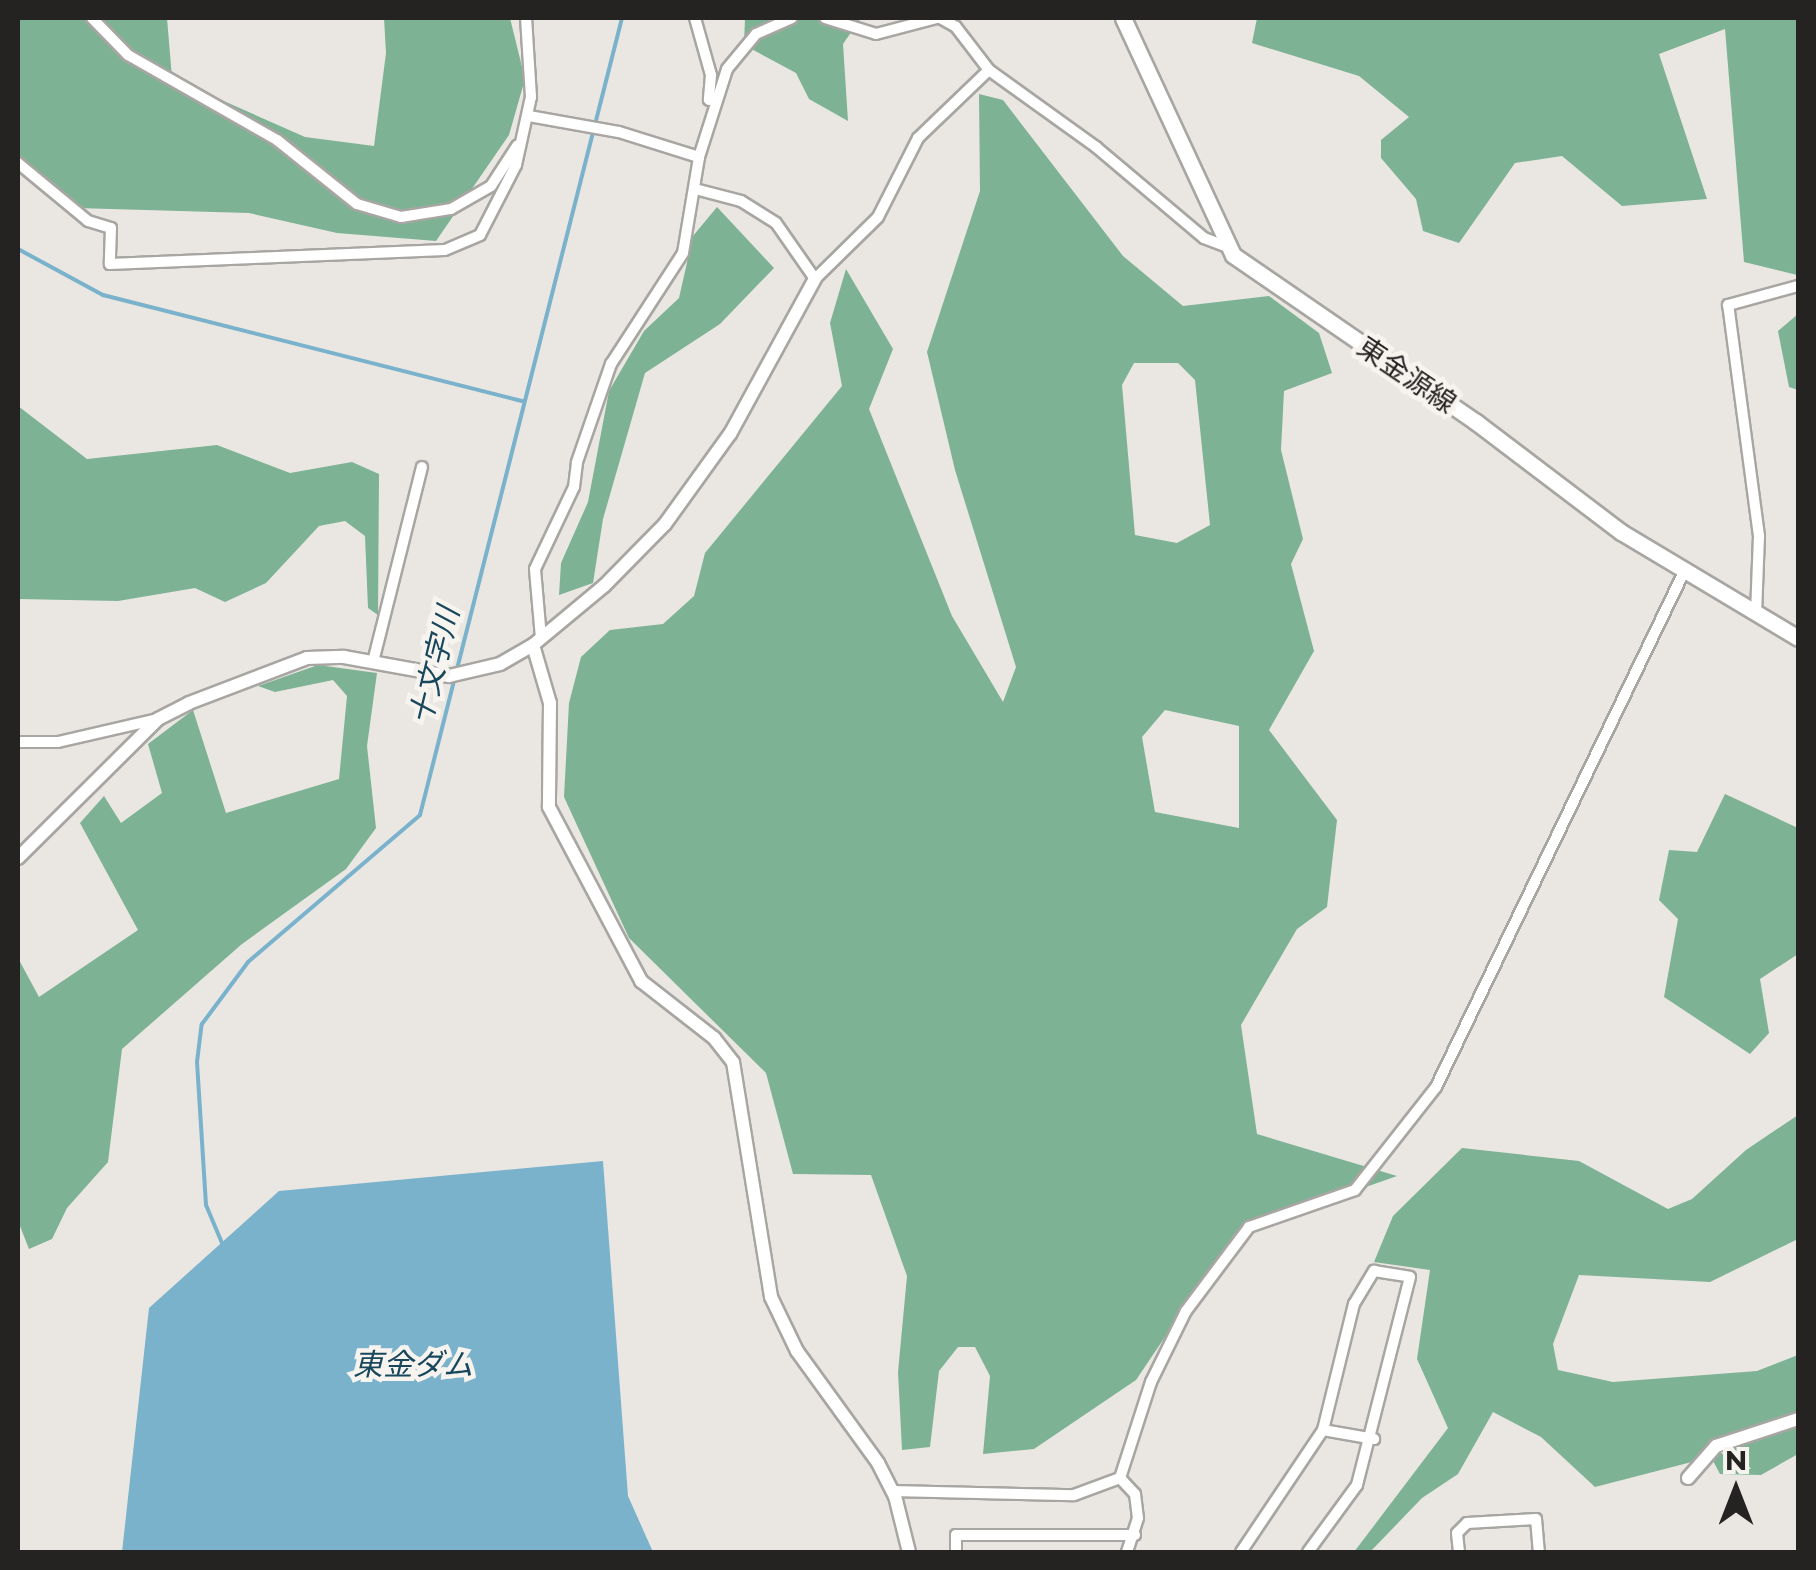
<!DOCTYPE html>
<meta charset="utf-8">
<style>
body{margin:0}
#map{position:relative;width:1816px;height:1570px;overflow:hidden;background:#eae7e2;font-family:Montserrat,"Noto Sans JP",sans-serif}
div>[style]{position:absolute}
.forest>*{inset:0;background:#7db295}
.water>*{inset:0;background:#7ab2cc}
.stream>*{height:4px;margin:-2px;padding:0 2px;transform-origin:2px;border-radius:2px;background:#7ab2cc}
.roads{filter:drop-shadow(2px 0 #a8a6a2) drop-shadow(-2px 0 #a8a6a2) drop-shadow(0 2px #a8a6a2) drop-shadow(0 -2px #a8a6a2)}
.minor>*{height:10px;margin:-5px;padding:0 5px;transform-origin:5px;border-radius:5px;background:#fff}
.tertiary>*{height:12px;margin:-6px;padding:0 6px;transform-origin:6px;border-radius:6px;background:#fff}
.secondary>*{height:15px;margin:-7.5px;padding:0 7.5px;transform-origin:7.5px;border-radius:7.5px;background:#fff}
span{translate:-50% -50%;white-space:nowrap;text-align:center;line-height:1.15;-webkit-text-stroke:9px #f7f4f0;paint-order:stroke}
.street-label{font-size:28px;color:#242322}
.water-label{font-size:30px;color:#19475b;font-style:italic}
.frame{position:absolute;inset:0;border:20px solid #242322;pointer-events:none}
.north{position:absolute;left:1686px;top:1440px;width:100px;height:100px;-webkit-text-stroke:8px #f7f4f0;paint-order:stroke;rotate:0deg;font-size:28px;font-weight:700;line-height:40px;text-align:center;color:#242322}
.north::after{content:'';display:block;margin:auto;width:35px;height:45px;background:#242322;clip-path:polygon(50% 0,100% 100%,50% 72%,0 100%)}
</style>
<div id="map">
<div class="forest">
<div style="clip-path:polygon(18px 18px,167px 18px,172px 78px,305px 137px,374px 146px,386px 53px,384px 18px,510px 18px,525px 79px,509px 135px,436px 241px,337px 233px,249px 213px,76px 208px,18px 159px)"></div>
<div style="clip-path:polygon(745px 18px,861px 18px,843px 44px,848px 121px,809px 99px,796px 73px,744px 45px)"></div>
<div style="clip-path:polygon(1257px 18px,1798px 18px,1797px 275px,1744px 262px,1725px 29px,1659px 54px,1707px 199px,1622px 206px,1562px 156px,1515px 163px,1459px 243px,1423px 231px,1416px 199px,1381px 158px,1381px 140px,1409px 117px,1359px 76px,1252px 43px)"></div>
<div style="clip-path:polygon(evenodd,979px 94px,1003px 100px,1123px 256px,1183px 306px,1269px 296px,1319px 333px,1332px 373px,1284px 391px,1281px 450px,1303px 539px,1291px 564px,1314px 651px,1269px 730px,1337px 820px,1327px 907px,1297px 929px,1241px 1025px,1257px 1134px,1397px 1176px,1235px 1233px,1136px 1380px,1034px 1449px,983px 1454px,990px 1376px,975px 1347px,958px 1347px,939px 1371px,930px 1447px,902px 1450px,898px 1372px,907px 1276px,871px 1175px,793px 1174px,766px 1073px,629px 938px,564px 797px,569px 703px,581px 657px,610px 630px,663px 624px,694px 596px,705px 553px,842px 386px,830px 323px,846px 269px,893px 349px,869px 409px,952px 616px,1003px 702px,1016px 667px,955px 470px,927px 352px,980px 191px,979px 94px,1134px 363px,1178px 363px,1195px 380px,1210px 525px,1177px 543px,1135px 535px,1122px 385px,1134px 363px,979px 94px,1165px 710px,1239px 726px,1239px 828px,1155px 812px,1142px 737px,1165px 710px)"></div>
<div style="clip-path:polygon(717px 207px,774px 268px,720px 324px,645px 373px,603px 519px,593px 583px,559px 595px,561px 563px,588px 502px,609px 391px,644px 331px,679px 298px,693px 236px)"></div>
<div style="clip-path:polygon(1798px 314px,1798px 390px,1789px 387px,1778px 331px)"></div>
<div style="clip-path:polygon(18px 406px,87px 459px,217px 445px,290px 473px,352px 462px,379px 474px,378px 615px,368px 608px,365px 536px,345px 521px,319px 526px,266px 583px,225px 602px,195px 588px,118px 601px,18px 599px)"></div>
<div style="clip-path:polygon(318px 665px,377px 673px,367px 746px,376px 828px,346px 869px,242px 944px,122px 1049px,108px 1162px,67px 1208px,52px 1239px,29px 1249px,18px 1221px,18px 958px,39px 997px,138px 930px,80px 823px,104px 796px,121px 823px,162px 793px,148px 744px,193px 710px,226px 813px,339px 779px,347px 696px,333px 680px,275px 692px,258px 686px)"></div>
<div style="clip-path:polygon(1725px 794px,1798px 828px,1798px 954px,1760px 979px,1769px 1033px,1750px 1054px,1664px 997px,1678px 919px,1659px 900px,1669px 850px,1697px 852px)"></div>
<div style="clip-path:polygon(1798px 1115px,1798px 1239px,1710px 1282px,1579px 1275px,1553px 1344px,1558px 1370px,1613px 1382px,1757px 1371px,1798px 1355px,1798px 1454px,1761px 1475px,1720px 1474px,1711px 1457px,1595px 1487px,1541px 1437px,1493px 1412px,1458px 1474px,1422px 1498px,1370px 1552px,1354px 1552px,1448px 1428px,1417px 1359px,1430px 1270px,1374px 1262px,1393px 1216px,1462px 1148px,1579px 1161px,1668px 1209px,1692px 1199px,1746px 1150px)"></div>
</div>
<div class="water">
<div style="clip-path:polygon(603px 1161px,628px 1496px,653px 1552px,122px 1552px,149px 1308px,279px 1191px)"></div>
</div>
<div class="stream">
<div style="left:18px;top:249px;width:97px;rotate:28.4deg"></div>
<div style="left:103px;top:295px;width:432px;rotate:14.2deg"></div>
<div style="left:222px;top:1243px;width:41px;rotate:-112.8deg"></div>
<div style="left:206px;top:1205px;width:143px;rotate:-93.6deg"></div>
<div style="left:197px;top:1062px;width:38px;rotate:-83deg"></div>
<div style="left:202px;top:1024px;width:77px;rotate:-53.4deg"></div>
<div style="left:248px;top:962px;width:226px;rotate:-40.5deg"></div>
<div style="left:420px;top:815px;width:822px;rotate:-75.78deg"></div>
</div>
<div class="roads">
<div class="minor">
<div style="left:92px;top:18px;width:52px;rotate:45.8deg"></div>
<div style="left:128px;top:55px;width:172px;rotate:29.7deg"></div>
<div style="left:277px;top:140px;width:102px;rotate:38.7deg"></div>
<div style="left:357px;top:204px;width:46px;rotate:16.5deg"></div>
<div style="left:401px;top:217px;width:51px;rotate:-9.1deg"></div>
<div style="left:451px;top:209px;width:46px;rotate:-29.9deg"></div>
<div style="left:491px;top:186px;width:48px;rotate:-57deg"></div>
<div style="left:695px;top:18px;width:59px;rotate:74.3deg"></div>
<div style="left:711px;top:75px;width:25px;rotate:95deg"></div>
<div style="left:825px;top:18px;width:53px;rotate:17.4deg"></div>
<div style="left:876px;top:34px;width:63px;rotate:-14.7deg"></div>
<div style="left:940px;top:18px;width:18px;rotate:29deg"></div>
<div style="left:956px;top:27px;width:54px;rotate:52.5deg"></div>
<div style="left:989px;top:70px;width:132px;rotate:35.7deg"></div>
<div style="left:1096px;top:147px;width:141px;rotate:40.1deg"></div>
<div style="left:1204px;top:238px;width:22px;rotate:21deg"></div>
<div style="left:529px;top:116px;width:91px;rotate:10.1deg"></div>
<div style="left:619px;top:132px;width:84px;rotate:17.4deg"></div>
<div style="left:699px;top:157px;width:92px;rotate:-72.3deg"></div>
<div style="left:727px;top:69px;width:45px;rotate:-50.4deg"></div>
<div style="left:756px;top:34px;width:39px;rotate:-24deg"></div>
<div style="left:18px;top:163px;width:91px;rotate:39.6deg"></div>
<div style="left:88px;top:221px;width:24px;rotate:17deg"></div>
<div style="left:111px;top:228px;width:36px;rotate:92deg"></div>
<div style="left:110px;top:264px;width:335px;rotate:-2.4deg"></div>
<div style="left:445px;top:250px;width:38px;rotate:-23deg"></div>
<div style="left:480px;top:235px;width:79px;rotate:-62.8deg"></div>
<div style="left:516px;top:165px;width:70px;rotate:-77.6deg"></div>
<div style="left:531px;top:97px;width:79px;rotate:-93.6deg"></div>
<div style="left:699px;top:190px;width:43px;rotate:14.7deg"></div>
<div style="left:741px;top:201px;width:41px;rotate:32.2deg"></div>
<div style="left:776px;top:223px;width:68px;rotate:55.1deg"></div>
<div style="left:815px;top:279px;width:88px;rotate:-44.5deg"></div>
<div style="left:878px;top:217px;width:89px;rotate:-63.1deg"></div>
<div style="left:918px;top:138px;width:98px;rotate:-43.8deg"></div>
<div style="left:1756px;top:614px;width:78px;rotate:-87.8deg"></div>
<div style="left:1759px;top:536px;width:233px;rotate:-97.6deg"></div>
<div style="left:1728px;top:305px;width:73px;rotate:-15.2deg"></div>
<div style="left:541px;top:638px;width:69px;rotate:-95deg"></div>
<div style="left:535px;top:569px;width:91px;rotate:-64.6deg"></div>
<div style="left:574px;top:487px;width:25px;rotate:-83deg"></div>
<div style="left:577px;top:462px;width:104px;rotate:-70.9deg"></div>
<div style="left:611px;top:364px;width:132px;rotate:-57deg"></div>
<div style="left:683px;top:253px;width:97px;rotate:-80.5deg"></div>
<div style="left:373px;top:662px;width:201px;rotate:-75.9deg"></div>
<div style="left:18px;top:742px;width:40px"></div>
<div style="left:58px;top:742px;width:103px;rotate:-13deg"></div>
<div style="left:1323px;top:1430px;width:52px;rotate:10deg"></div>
<div style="left:1120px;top:1478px;width:101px;rotate:-72.1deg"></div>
<div style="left:1151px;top:1382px;width:79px;rotate:-63.8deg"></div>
<div style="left:1186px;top:1311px;width:105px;rotate:-53.1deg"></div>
<div style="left:1249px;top:1227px;width:112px;rotate:-19.2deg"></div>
<div style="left:1355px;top:1190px;width:131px;rotate:-51.8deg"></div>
<div style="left:1436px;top:1087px;width:572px;rotate:-64.29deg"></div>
<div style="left:1120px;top:1478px;width:22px;rotate:47deg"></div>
<div style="left:1135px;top:1494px;width:24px;rotate:83deg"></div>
<div style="left:1138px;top:1518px;width:36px;rotate:108deg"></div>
<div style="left:892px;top:1491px;width:182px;rotate:1.3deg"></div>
<div style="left:1074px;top:1495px;width:49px;rotate:-20.3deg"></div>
<div style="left:956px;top:1552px;width:17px;rotate:-90deg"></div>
<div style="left:956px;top:1535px;width:179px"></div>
<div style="left:1241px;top:1552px;width:147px;rotate:-56.1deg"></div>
<div style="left:1323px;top:1430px;width:130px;rotate:-76.2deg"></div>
<div style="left:1354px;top:1304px;width:39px;rotate:-59deg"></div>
<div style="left:1374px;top:1271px;width:36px;rotate:9deg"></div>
<div style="left:1410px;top:1277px;width:215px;rotate:104.3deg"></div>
<div style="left:1357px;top:1485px;width:83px;rotate:126.2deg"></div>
<div style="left:1459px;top:1552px;width:19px;rotate:-96deg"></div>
<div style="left:1457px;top:1533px;width:14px;rotate:-45deg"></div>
<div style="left:1467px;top:1523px;width:69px;rotate:-3.3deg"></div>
<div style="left:1536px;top:1519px;width:33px;rotate:85deg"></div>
</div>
<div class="tertiary">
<div style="left:533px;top:645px;width:60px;rotate:73.7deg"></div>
<div style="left:550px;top:703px;width:104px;rotate:90.6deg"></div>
<div style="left:549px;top:807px;width:197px;rotate:62.1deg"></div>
<div style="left:641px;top:981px;width:93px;rotate:38deg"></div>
<div style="left:714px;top:1038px;width:31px;rotate:52deg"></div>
<div style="left:733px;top:1062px;width:238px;rotate:80.8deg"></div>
<div style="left:771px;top:1297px;width:60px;rotate:64.3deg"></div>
<div style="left:797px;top:1351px;width:138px;rotate:54.1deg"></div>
<div style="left:878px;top:1463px;width:37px;rotate:63deg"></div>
<div style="left:895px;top:1496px;width:58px;rotate:76deg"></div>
<div style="left:18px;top:858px;width:197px;rotate:-44.8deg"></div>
<div style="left:158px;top:719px;width:35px;rotate:-27deg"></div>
<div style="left:189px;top:703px;width:126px;rotate:-20.9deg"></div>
<div style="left:307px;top:658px;width:37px;rotate:-2deg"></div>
<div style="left:344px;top:657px;width:107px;rotate:10.3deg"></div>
<div style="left:449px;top:676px;width:52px;rotate:-13.2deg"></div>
<div style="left:500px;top:664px;width:38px;rotate:-30deg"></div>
<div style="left:533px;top:645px;width:92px;rotate:-39.7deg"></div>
<div style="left:604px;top:586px;width:87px;rotate:-45.5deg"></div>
<div style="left:665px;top:524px;width:111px;rotate:-54.2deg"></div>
<div style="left:730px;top:434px;width:177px;rotate:-61.3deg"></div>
<div style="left:1688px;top:1478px;width:43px;rotate:-48.8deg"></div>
<div style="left:1716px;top:1446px;width:86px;rotate:-18.2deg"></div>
</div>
<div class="secondary">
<div style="left:1123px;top:18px;width:261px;rotate:65.1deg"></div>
<div style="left:1233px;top:255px;width:295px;rotate:34.5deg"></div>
<div style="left:1476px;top:422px;width:182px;rotate:37.2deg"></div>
<div style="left:1621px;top:532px;width:206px;rotate:30.9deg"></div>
</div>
</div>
<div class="street-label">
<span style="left:1407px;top:375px;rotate:34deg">東金源線</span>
</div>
<div class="water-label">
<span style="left:435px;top:666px;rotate:-76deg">十文字川</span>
<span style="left:413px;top:1365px">東金ダム</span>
</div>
<div class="frame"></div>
<div class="north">N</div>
</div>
